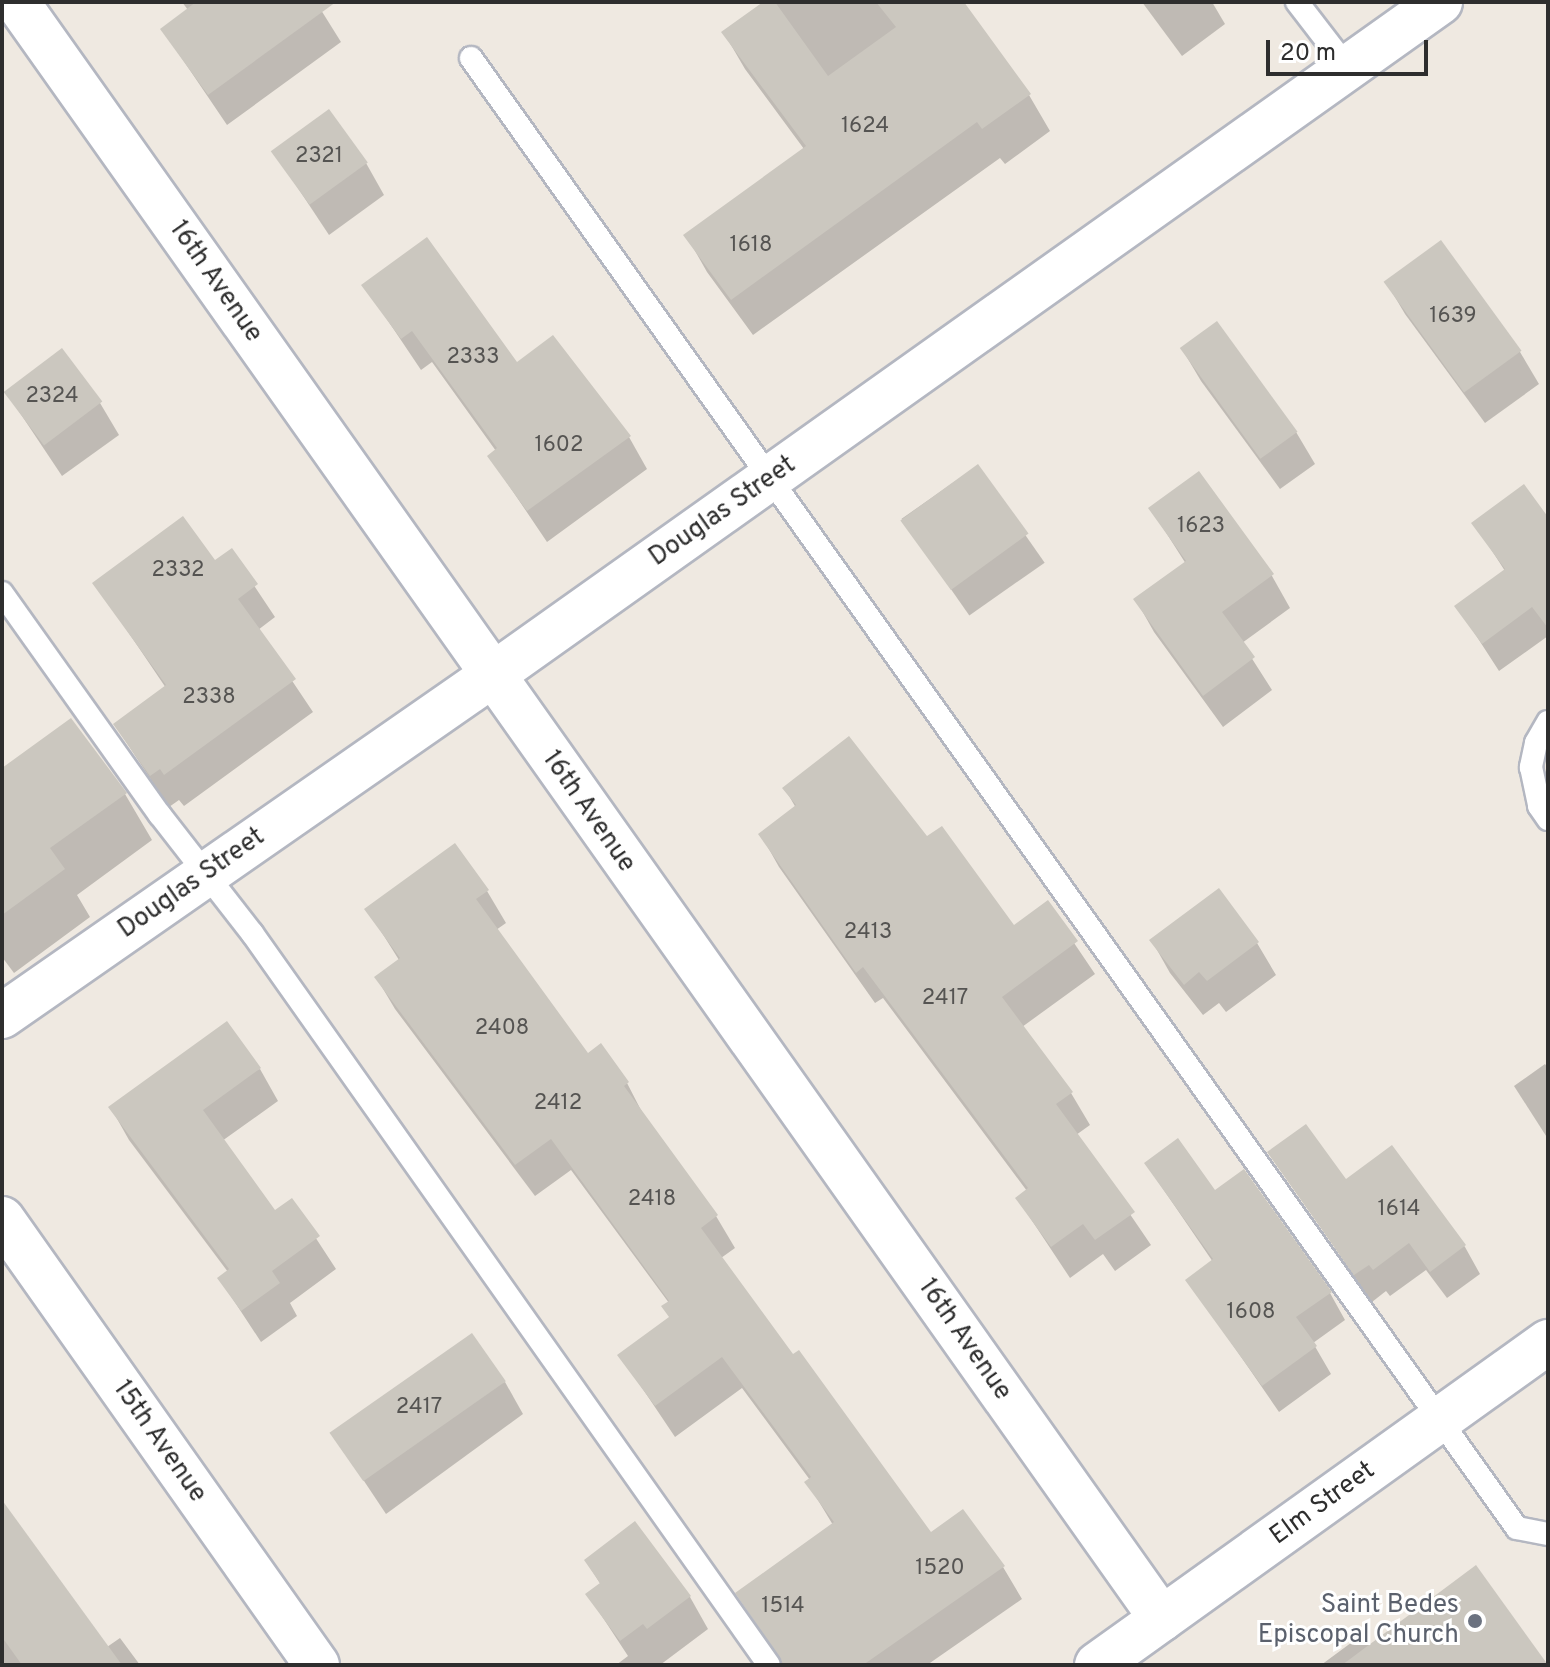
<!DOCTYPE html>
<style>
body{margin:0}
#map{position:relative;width:1550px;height:1667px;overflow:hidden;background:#efe9e1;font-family:Overpass,sans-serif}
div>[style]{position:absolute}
.shadow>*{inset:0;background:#0003;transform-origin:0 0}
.building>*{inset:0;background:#cbc7bf;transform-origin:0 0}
.roads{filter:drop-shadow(2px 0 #b4b7c1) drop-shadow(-2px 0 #b4b7c1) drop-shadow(0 2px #b4b7c1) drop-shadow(0 -2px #b4b7c1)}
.service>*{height:22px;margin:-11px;padding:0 11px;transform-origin:11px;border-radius:11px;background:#fff}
.minor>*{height:44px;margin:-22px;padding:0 22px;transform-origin:22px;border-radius:22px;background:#fff}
.tertiary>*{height:44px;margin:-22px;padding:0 22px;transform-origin:22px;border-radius:22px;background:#fff}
.dots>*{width:22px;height:22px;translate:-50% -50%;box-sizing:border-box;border:4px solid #fff;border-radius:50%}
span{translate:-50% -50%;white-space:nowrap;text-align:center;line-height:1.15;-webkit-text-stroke:6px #fff;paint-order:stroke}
.number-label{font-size:22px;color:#555452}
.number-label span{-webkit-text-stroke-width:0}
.street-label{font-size:26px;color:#2e2e2e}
.worship-label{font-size:26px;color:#5b616d}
.right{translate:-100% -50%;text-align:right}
.frame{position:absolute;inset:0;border:4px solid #2e2e2e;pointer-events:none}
.scale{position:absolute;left:1266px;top:40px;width:162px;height:36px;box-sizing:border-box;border:4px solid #2e2e2e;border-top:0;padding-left:10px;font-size:24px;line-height:28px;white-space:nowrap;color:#2e2e2e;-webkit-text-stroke:6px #fff;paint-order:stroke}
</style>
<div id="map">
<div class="shadow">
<div style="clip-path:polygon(182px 2px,316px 2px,341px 42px,227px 125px,162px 29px,188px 10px)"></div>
<div style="clip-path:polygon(767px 2px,925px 2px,1029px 95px,1050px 131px,1005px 164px,1000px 158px,753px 335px,707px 272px,686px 235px,804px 149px,745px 69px,724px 33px)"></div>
<div style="clip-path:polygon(1142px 2px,1212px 2px,1225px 24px,1182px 56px)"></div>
<div style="clip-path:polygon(274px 152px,366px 163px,384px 195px,329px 235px)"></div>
<div style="clip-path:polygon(1441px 243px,1520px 352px,1539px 384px,1485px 423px,1405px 314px,1386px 282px)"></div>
<div style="clip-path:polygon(364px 285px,629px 437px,647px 469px,547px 542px,489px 456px,496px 451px,432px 362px,421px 370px)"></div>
<div style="clip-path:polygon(1182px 349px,1296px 432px,1315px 464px,1280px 489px,1201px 381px)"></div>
<div style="clip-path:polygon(6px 392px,100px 403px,119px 435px,62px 476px)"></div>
<div style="left:977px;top:466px;width:118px;height:92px;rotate:55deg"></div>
<div style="clip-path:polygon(1198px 474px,1272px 576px,1290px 608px,1242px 643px,1272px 690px,1223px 727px,1154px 632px,1136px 600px,1186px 564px,1151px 509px)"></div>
<div style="clip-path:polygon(1548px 520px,1548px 636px,1499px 671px,1457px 606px,1505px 571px,1474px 523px)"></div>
<div style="clip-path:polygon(231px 551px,275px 617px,258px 630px,313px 712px,184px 806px,179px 800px,169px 807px,115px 725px,166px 688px,95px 583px,215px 563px)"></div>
<div style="clip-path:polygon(2px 771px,125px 794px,152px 840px,77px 895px,90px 917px,14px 973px,2px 957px)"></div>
<div style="clip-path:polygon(785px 789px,927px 839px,1013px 928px,1047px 903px,1095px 974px,1022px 1027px,1071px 1093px,1090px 1125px,1076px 1135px,1151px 1245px,1115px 1271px,1103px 1254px,1070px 1278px,1017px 1198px,1027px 1191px,883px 998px,875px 1003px,779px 867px,761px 835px,796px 808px)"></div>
<div style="clip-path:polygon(487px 891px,506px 923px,496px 930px,587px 1055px,627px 1083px,644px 1116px,716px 1216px,735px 1248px,721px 1258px,793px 1357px,930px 1535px,1003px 1567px,1022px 1599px,927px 1665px,783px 1665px,738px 1594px,833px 1525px,807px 1482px,810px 1480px,742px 1388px,675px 1437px,620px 1355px,670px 1319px,669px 1303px,571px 1170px,535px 1196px,395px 1009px,376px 977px,399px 960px,367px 909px)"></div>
<div style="clip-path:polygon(1152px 941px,1257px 943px,1276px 975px,1226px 1012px,1219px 1003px,1203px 1015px,1170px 973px)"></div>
<div style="clip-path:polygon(1545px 1064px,1548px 1068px,1548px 1139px,1514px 1086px)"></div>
<div style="clip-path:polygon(260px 1069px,278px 1101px,222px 1141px,274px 1213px,291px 1200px,336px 1269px,290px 1303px,297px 1316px,261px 1342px,219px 1278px,228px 1272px,129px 1140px,111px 1108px)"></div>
<div style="clip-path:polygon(1392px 1148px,1465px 1247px,1480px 1274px,1447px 1298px,1426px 1270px,1390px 1296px,1386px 1291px,1372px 1302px,1270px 1153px,1345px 1181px)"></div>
<div style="clip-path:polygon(1146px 1164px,1215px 1193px,1330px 1293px,1345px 1320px,1313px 1343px,1331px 1374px,1279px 1412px,1188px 1280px,1213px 1262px)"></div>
<div style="clip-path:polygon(505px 1382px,523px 1414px,386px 1514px,334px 1436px)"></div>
<div style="clip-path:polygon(2px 1531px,107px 1647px,120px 1638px,140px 1665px,2px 1665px)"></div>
<div style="clip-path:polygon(586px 1561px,690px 1597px,708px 1629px,660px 1665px,616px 1665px,628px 1656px,588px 1595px,601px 1585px)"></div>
<div style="clip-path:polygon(1363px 1634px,1371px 1646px,1547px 1665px,1321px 1665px)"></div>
</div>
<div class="building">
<div style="clip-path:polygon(196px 2px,336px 2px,208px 95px,160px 29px)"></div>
<div style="clip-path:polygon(763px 2px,775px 2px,828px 76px,896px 27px,876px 2px,964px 2px,1031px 94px,982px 129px,977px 122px,731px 300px,683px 235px,806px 146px,721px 32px)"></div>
<div style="left:329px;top:109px;width:66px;height:72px;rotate:54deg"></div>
<div style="clip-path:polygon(427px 237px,517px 362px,553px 335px,631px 436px,527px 511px,487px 456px,497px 448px,412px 331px,401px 339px,361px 285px)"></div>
<div style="left:1441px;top:240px;width:137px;height:71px;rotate:54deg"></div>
<div style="left:1217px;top:321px;width:137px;height:46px;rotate:54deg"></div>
<div style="left:62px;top:348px;width:67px;height:73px;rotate:53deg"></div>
<div style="left:978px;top:464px;width:86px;height:96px;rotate:54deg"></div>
<div style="clip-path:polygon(1199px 471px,1274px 574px,1222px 612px,1255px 657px,1203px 696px,1133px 599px,1186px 561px,1148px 508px)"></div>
<div style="clip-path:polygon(1524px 484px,1548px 517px,1548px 628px,1532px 607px,1482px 644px,1454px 606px,1505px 569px,1471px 523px)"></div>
<div style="clip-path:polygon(183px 516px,215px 560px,232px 548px,258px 584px,238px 599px,296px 679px,164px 775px,160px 769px,150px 776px,113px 724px,166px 685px,92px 583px)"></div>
<div style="clip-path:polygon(71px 718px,127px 793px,50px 848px,65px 869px,2px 915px,2px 768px)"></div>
<div style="clip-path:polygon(849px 736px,927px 836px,942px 826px,1014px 925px,1048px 900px,1078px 941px,1002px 997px,1073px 1092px,1056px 1104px,1135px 1212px,1095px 1240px,1083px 1224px,1051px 1247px,1015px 1198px,1028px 1188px,863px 967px,856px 973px,758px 834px,796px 805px,782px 788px)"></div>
<div style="clip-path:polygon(455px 843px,489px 890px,476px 899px,588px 1053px,601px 1043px,629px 1082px,624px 1086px,718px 1215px,701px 1228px,793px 1354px,799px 1350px,931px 1532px,963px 1509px,1005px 1566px,863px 1665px,784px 1665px,735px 1593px,834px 1522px,804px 1482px,811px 1477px,722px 1357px,655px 1406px,617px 1355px,669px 1317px,661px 1306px,669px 1301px,551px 1139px,515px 1165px,374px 977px,400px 958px,364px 909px)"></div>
<div style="clip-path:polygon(1219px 888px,1259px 942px,1207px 981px,1199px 972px,1184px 985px,1149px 940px)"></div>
<div style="clip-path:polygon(227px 1021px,261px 1068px,203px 1110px,275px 1210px,292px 1198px,320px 1236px,272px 1271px,280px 1283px,241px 1311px,217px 1278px,229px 1269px,108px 1107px)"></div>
<div style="clip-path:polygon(1306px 1124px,1346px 1179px,1392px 1145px,1466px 1245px,1430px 1272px,1409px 1243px,1373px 1270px,1369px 1265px,1354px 1275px,1267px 1152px)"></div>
<div style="clip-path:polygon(1178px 1138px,1215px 1190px,1244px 1169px,1332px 1292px,1296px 1317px,1317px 1346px,1262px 1386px,1185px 1280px,1213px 1259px,1144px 1163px)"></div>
<div style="left:472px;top:1333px;width:59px;height:174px;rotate:55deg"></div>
<div style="clip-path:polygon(2px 1500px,122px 1665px,22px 1665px,2px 1637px)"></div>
<div style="clip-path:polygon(635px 1521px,691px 1596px,647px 1629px,643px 1624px,620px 1641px,585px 1594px,600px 1583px,584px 1560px)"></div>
<div style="clip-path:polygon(1476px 1565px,1548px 1665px,1342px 1665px)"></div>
</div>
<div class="roads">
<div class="service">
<div style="left:1297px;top:2px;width:82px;rotate:52.4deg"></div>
<div style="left:471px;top:58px;width:1804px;rotate:54.57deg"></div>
<div style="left:1517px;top:1528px;width:32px;rotate:11deg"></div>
<div style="left:2px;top:593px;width:272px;rotate:54.6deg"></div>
<div style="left:160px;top:815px;width:150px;rotate:52.1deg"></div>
<div style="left:252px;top:933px;width:896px;rotate:54.77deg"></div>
<div style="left:1548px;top:722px;width:24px;rotate:120deg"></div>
<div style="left:1536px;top:743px;width:25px;rotate:102deg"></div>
<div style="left:1531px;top:767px;width:40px;rotate:78deg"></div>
<div style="left:1539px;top:806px;width:16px;rotate:55deg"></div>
</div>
<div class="minor">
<div style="left:17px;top:2px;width:1981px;rotate:54.7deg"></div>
<div style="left:2px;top:1016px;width:596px;rotate:-34.81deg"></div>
<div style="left:491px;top:676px;width:1164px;rotate:-35.38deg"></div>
<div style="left:2px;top:1219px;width:546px;rotate:54.77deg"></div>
</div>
<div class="tertiary">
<div style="left:1097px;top:1665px;width:555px;rotate:-35.61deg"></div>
</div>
</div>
<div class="dots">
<div style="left:1475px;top:1621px;background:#6b7280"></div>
</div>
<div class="number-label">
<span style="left:865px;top:127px">1624</span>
<span style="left:319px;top:157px">2321</span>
<span style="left:751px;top:246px">1618</span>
<span style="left:1453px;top:317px">1639</span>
<span style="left:473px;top:358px">2333</span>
<span style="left:52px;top:397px">2324</span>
<span style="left:559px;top:446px">1602</span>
<span style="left:1201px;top:527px">1623</span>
<span style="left:178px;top:571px">2332</span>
<span style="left:209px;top:698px">2338</span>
<span style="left:868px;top:933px">2413</span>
<span style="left:945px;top:999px">2417</span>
<span style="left:502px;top:1029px">2408</span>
<span style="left:558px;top:1104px">2412</span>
<span style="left:652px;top:1200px">2418</span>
<span style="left:1399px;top:1210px">1614</span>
<span style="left:1251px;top:1313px">1608</span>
<span style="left:419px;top:1408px">2417</span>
<span style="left:940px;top:1569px">1520</span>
<span style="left:783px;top:1607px">1514</span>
</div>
<div class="street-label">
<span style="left:215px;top:282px;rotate:55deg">16th Avenue</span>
<span style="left:723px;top:512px;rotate:-35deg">Douglas Street</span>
<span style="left:588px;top:812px;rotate:55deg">16th Avenue</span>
<span style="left:192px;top:884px;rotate:-35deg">Douglas Street</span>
<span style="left:964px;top:1340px;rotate:55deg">16th Avenue</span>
<span style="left:159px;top:1442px;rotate:55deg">15th Avenue</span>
<span style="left:1323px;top:1504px;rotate:-36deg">Elm Street</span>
</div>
<div class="worship-label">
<span class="right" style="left:1459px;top:1621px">Saint Bedes<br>Episcopal Church</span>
</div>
<div class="frame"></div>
<div class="scale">20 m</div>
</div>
